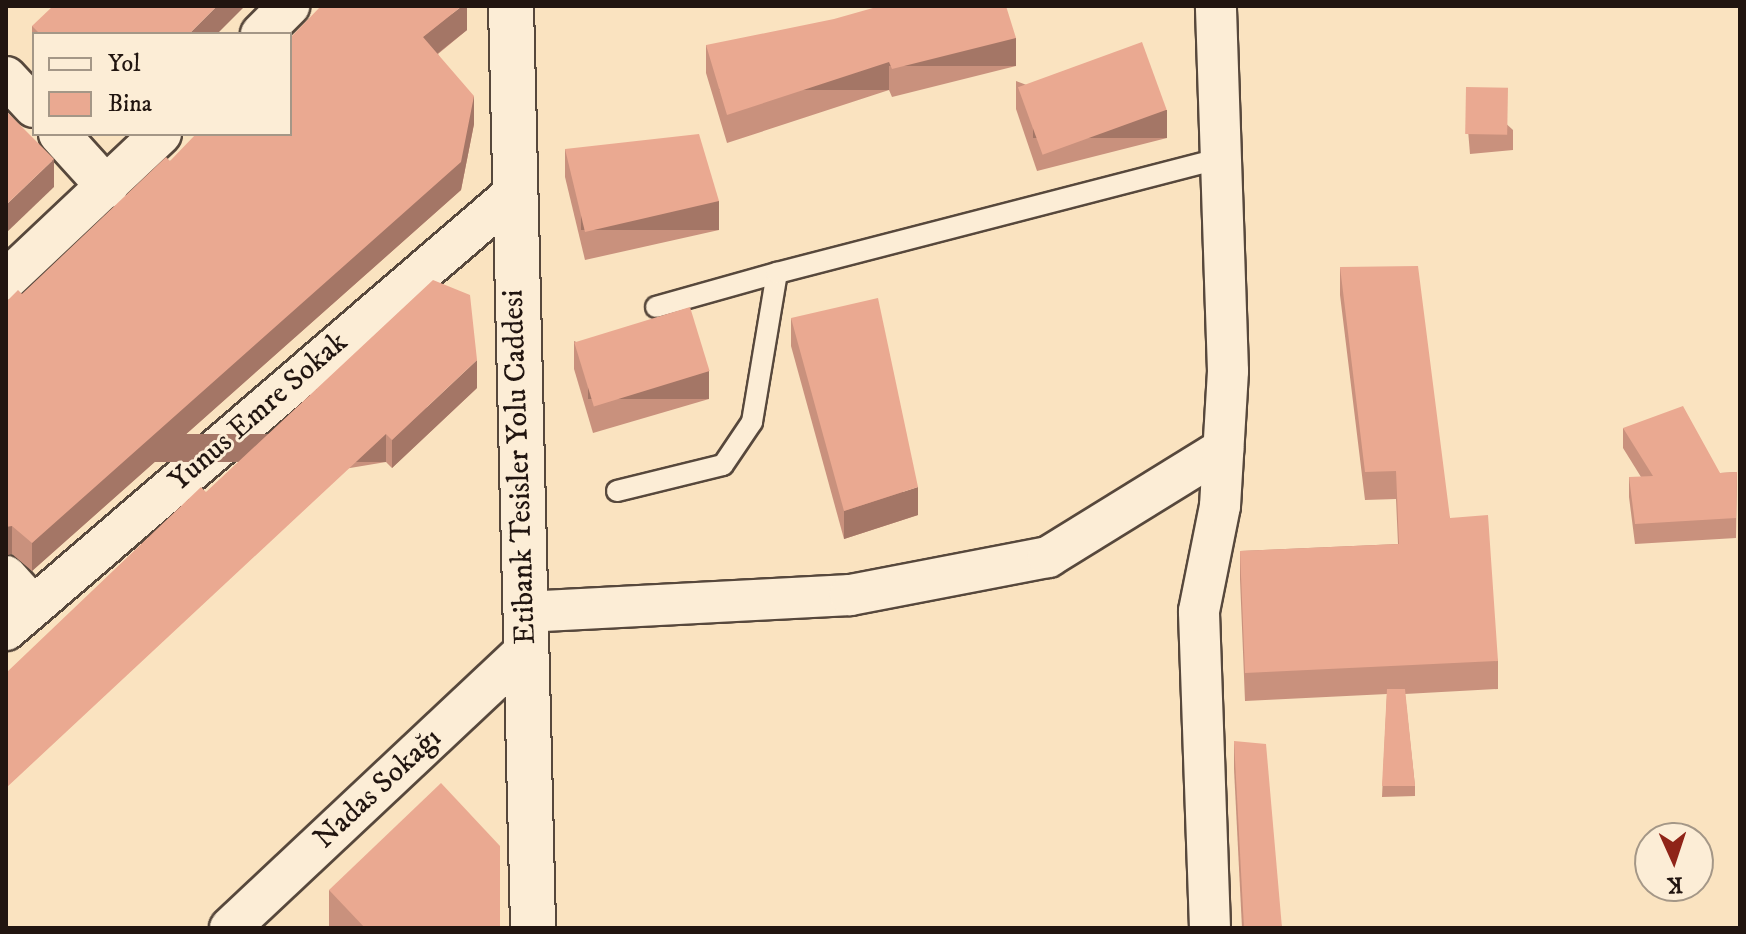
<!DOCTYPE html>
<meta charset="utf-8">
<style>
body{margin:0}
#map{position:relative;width:1746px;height:934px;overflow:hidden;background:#fae3c0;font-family:"IM FELL DW Pica",serif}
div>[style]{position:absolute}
.roads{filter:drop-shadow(2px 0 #57483c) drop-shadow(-2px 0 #57483c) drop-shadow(0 2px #57483c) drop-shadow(0 -2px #57483c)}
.service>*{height:20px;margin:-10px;padding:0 10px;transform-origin:10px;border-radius:10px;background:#fcedd6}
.minor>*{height:40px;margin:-20px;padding:0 20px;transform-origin:20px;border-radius:20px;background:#fcedd6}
.tertiary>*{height:44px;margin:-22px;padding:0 22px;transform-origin:22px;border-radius:22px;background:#fcedd6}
.wall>*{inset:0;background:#c9917d}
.shaded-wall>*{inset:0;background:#a47666;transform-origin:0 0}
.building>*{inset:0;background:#eaa991;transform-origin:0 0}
span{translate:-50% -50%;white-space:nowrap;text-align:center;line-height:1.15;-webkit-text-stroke:6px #fcedd6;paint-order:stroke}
.street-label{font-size:30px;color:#211510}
.frame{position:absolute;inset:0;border:8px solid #211510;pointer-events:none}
.legend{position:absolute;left:32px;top:32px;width:260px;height:104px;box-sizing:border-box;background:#fcedd6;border:2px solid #a49787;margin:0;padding:10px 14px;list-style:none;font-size:24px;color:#211510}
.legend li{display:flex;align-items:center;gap:16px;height:40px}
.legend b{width:40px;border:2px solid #a49787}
.north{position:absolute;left:1634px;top:822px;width:80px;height:80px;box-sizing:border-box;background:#fcedd6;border:2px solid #a49787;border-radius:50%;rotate:177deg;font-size:22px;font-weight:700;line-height:32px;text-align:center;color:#211510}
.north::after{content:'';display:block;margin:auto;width:28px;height:36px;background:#8f2418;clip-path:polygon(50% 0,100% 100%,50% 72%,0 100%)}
</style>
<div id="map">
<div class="roads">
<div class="service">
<div style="left:656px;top:307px;width:126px;rotate:-15.7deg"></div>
<div style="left:617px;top:491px;width:109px;rotate:-13.8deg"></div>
<div style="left:723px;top:465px;width:52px;rotate:-56deg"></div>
<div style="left:752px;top:422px;width:151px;rotate:-80.5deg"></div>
<div style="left:777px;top:273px;width:459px;rotate:-14.5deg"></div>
</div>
<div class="minor">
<div style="left:261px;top:34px;width:40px;rotate:-45deg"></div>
<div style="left:6px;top:77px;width:41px;rotate:47deg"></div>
<div style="left:59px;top:134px;width:72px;rotate:47.8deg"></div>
<div style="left:6px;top:280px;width:213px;rotate:-43.3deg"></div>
<div style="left:6px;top:576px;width:40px;rotate:48deg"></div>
<div style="left:525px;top:612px;width:325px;rotate:-3deg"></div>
<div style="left:850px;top:595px;width:202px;rotate:-10.9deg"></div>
<div style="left:1048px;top:557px;width:206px;rotate:-31.7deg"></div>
<div style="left:6px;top:630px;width:666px;rotate:-40.68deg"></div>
<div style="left:230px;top:928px;width:406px;rotate:-43.2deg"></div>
<div style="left:1210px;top:928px;width:317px;rotate:-92deg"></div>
<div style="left:1199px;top:611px;width:107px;rotate:-78.7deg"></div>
<div style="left:1220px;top:506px;width:135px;rotate:-86.6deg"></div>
<div style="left:1228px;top:371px;width:365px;rotate:-91.9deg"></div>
</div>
<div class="tertiary">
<div style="left:511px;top:6px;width:922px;rotate:88.63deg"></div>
</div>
</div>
<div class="wall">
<div style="clip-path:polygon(467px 6px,467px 30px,438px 54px,474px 124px,461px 190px,32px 571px,12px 554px,6px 555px,22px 294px,170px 161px)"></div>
<div style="clip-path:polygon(32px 26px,217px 34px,34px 34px,34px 56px,32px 54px)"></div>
<div style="clip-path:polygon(706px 45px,1016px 66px,892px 97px,889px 90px,727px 143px,706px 73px)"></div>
<div style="clip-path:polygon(1016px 81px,1167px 138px,1037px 171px,1016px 109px)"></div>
<div style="clip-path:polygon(1466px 87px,1513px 130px,1513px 150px,1470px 154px,1466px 106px)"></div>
<div style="clip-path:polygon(565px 149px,719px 230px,585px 260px,565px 177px)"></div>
<div style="clip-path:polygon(1340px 267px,1450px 518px,1498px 661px,1498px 689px,1405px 694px,1415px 786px,1415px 796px,1382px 797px,1387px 694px,1245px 701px,1240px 579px,1240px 551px,1398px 544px,1396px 499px,1365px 500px,1340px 295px)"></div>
<div style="clip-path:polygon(791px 318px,918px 515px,844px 539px,791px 346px)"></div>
<div style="clip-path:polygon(574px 341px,709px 399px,593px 433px,574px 369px)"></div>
<div style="clip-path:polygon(477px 388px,392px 468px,386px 462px,206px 492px)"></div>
<div style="clip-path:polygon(1623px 428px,1720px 473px,1737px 472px,1736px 538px,1635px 544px,1629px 497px,1629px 477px,1641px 477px,1623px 448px)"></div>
<div style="clip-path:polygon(1234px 741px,1282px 928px,1242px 928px,1234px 769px)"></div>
<div style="clip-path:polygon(329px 890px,500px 928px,329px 928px)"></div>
</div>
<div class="shaded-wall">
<div style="clip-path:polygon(217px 6px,245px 6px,217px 34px,189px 34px)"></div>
<div style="clip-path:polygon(462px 6px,467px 6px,467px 30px,423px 65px,423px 37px)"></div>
<div style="left:1016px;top:38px;width:28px;height:128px;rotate:90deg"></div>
<div style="left:889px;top:62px;width:28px;height:170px;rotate:90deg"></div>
<div style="clip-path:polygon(474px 96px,474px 124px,461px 190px,32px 571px,32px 543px)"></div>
<div style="left:1167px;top:110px;width:28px;height:134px;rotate:90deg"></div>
<div style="clip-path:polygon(54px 159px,54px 187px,6px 233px,6px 205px)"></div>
<div style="left:719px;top:201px;width:29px;height:138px;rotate:90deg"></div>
<div style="clip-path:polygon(477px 360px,477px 388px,392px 468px,392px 440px)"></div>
<div style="left:709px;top:371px;width:28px;height:121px;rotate:90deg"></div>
<div style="left:386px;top:434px;width:28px;height:519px;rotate:90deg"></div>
<div style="clip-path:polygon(918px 487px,918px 515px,844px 539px,844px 511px)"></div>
<div style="left:12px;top:526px;width:28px;height:6px;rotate:90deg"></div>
</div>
<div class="building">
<div style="clip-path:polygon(53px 6px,217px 6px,189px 34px,40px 34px,32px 26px)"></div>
<div style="clip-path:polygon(321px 6px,462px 6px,423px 37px,474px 96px,461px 162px,32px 543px,12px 526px,6px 527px,6px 302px,18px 290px,22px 294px,166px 157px,170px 161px,196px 134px,290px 134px,290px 38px)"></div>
<div style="clip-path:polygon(880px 6px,1006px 6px,1016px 38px,892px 69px,889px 62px,727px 115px,706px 45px,834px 19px)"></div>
<div style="left:1142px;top:42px;width:72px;height:132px;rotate:70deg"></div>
<div style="left:1466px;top:87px;width:42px;height:47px;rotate:1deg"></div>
<div style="clip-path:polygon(6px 111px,54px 159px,6px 205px)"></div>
<div style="clip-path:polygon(699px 134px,719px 201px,585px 232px,565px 149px)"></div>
<div style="clip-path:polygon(1418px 266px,1450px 518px,1488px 515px,1498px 661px,1245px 673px,1240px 551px,1399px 544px,1396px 471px,1365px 472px,1340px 267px)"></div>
<div style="clip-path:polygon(433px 280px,470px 295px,477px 360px,392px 440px,386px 434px,6px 788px,6px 673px,201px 487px,206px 492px)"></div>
<div style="clip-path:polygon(878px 298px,918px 487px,844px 511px,791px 318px)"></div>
<div style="left:690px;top:307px;width:67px;height:121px;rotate:73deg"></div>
<div style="clip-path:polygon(1683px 406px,1720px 473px,1737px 472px,1736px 518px,1635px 524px,1629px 477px,1653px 476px,1623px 428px)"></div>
<div style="clip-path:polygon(1387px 689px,1405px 689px,1415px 786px,1382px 786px)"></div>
<div style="clip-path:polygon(1234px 741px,1266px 744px,1282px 928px,1244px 928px)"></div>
<div style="clip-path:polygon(441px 783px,500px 846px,500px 928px,365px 928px,329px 890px)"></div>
</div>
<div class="street-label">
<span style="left:259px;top:412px;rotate:-41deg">Yunus Emre Sokak</span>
<span style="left:520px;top:467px;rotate:-92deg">Etibank Tesisler Yolu Caddesi</span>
<span style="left:378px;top:789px;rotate:-43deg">Nadas Sokağı</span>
</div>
<div class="frame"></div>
<ul class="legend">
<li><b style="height:10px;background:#fcedd6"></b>Yol</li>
<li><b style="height:22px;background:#eaa991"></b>Bina</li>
</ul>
<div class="north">K</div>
</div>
